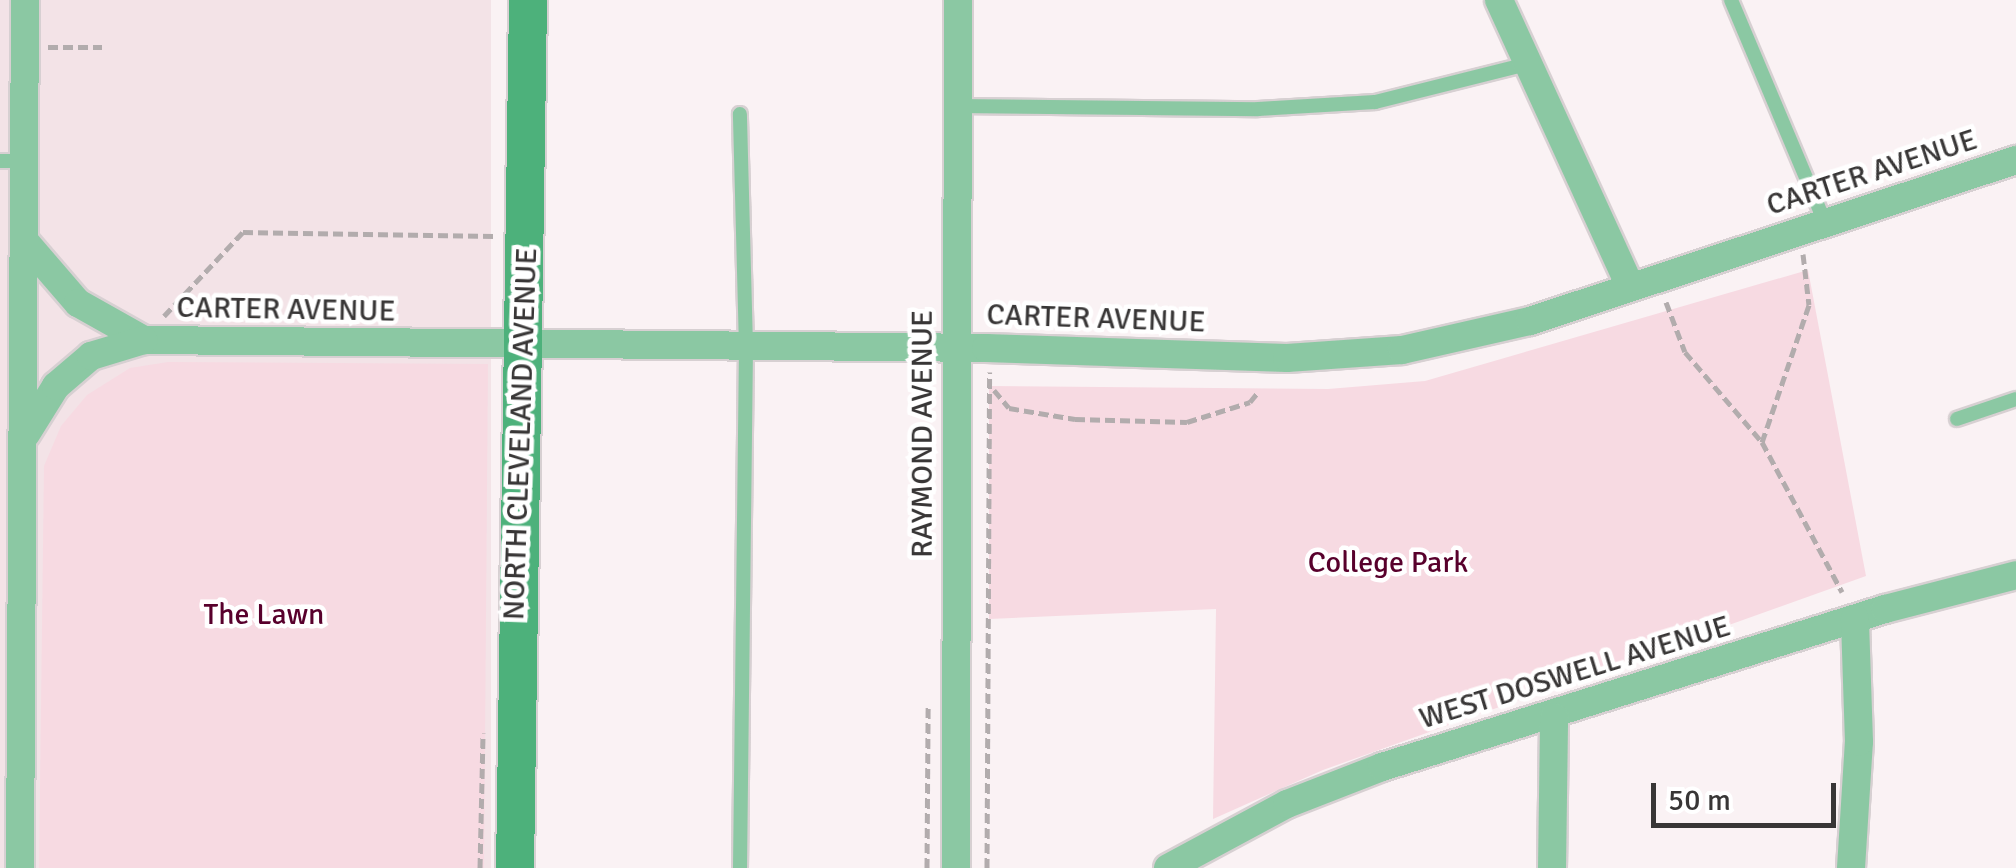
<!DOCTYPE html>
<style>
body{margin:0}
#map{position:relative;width:2016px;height:868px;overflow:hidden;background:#faf2f4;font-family:Signika,sans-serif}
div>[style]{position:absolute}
.built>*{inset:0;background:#f3e3e7;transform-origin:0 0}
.green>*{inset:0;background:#f7dae2}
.path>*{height:5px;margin-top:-2.5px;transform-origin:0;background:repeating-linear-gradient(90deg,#b2acad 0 10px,transparent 0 15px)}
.roads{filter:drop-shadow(2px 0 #d7d0d2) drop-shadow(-2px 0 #d7d0d2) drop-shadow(0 2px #d7d0d2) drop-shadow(0 -2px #d7d0d2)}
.lane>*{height:14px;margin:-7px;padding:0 7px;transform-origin:7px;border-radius:7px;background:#8bc8a3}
.street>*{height:28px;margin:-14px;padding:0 14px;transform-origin:14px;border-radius:14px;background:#8bc8a3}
.secondary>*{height:38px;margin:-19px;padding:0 19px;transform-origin:19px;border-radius:19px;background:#4db17b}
span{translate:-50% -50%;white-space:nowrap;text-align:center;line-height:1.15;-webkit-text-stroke:9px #fff;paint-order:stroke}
.street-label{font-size:30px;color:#383636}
.park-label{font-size:30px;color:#58002c}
.scale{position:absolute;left:1651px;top:783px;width:185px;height:45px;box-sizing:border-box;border:5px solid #383636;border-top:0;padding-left:12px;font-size:30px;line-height:35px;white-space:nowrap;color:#383636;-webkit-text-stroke:8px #fff;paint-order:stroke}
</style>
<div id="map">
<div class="built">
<div style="left:0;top:0;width:491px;height:868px"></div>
</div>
<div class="green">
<div style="clip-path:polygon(1808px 270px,1866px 576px,1323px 770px,1213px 819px,1216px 609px,989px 619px,989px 386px,1328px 389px,1425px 381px)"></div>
<div style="clip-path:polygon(168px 362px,488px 364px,484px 868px,39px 868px,44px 466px,61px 426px,87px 395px,130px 368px)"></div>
</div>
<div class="path">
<div style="left:48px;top:47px;width:54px"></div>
<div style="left:1803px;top:254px;width:51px;rotate:83.3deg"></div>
<div style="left:1809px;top:305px;width:145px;rotate:108.9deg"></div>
<div style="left:1762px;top:442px;width:170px;rotate:61.9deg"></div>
<div style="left:1666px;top:302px;width:53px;rotate:69.2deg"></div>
<div style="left:1685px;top:352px;width:118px;rotate:49.5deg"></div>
<div style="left:164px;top:316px;width:115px;rotate:-46.8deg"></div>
<div style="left:243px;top:232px;width:251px;rotate:0.9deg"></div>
<div style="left:994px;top:390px;width:23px;rotate:50deg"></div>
<div style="left:1009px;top:408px;width:67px;rotate:9.5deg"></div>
<div style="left:1075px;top:419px;width:112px;rotate:1.5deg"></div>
<div style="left:1187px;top:422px;width:66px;rotate:-17.6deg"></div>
<div style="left:1250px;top:402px;width:14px;rotate:-51deg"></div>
<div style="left:480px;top:868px;width:135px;rotate:-88.7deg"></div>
<div style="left:927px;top:868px;width:162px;rotate:-89.6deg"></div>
<div style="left:987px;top:868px;width:496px;rotate:-89.7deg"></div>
</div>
<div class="roads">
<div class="lane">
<div style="left:1731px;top:0;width:242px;rotate:67.1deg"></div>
<div style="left:957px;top:106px;width:301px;rotate:0.6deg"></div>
<div style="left:1258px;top:109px;width:117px;rotate:-3.4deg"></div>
<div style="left:1375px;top:102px;width:157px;rotate:-14deg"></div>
<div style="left:0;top:161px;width:25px"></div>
<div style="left:1957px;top:419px;width:62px;rotate:-18.7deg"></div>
<div style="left:740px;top:868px;width:521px;rotate:-89.34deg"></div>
<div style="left:746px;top:347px;width:233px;rotate:-91.5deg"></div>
</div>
<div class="street">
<div style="left:1499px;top:0;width:312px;rotate:65.4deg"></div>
<div style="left:27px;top:244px;width:78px;rotate:49.2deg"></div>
<div style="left:78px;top:303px;width:76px;rotate:29.3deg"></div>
<div style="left:144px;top:340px;width:842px;rotate:0.54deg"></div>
<div style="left:986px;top:348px;width:301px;rotate:1.9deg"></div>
<div style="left:1287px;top:358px;width:115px;rotate:-4deg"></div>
<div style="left:1402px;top:350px;width:131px;rotate:-12.8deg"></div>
<div style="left:1530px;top:321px;width:512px;rotate:-18.33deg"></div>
<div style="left:26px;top:434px;width:57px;rotate:-58deg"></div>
<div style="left:56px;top:386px;width:46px;rotate:-40.6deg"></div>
<div style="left:91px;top:356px;width:55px;rotate:-16.8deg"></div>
<div style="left:20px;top:868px;width:868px;rotate:-89.67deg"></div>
<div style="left:956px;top:868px;width:868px;rotate:-89.87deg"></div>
<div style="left:1168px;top:868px;width:135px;rotate:-28.3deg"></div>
<div style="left:1287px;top:804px;width:102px;rotate:-21.3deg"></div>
<div style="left:1382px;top:767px;width:527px;rotate:-17.44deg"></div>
<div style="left:1885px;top:609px;width:135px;rotate:-14.5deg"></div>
<div style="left:1552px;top:868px;width:151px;rotate:-89.2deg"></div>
<div style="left:1851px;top:868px;width:126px;rotate:-86.4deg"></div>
<div style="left:1859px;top:742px;width:123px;rotate:-91.9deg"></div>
</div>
<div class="secondary">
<div style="left:515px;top:868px;width:868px;rotate:-89.14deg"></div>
</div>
</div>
<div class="street-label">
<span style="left:1872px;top:173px;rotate:-18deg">CARTER AVENUE</span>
<span style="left:286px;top:310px;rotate:1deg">CARTER AVENUE</span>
<span style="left:1096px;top:319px;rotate:2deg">CARTER AVENUE</span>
<span style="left:521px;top:434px;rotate:-88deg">NORTH CLEVELAND AVENUE</span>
<span style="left:923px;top:434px;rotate:-90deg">RAYMOND AVENUE</span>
<span style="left:1575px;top:673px;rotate:-17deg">WEST DOSWELL AVENUE</span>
</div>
<div class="park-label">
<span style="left:1388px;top:563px">College Park</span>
<span style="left:264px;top:615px">The Lawn</span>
</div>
<div class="scale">50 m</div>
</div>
